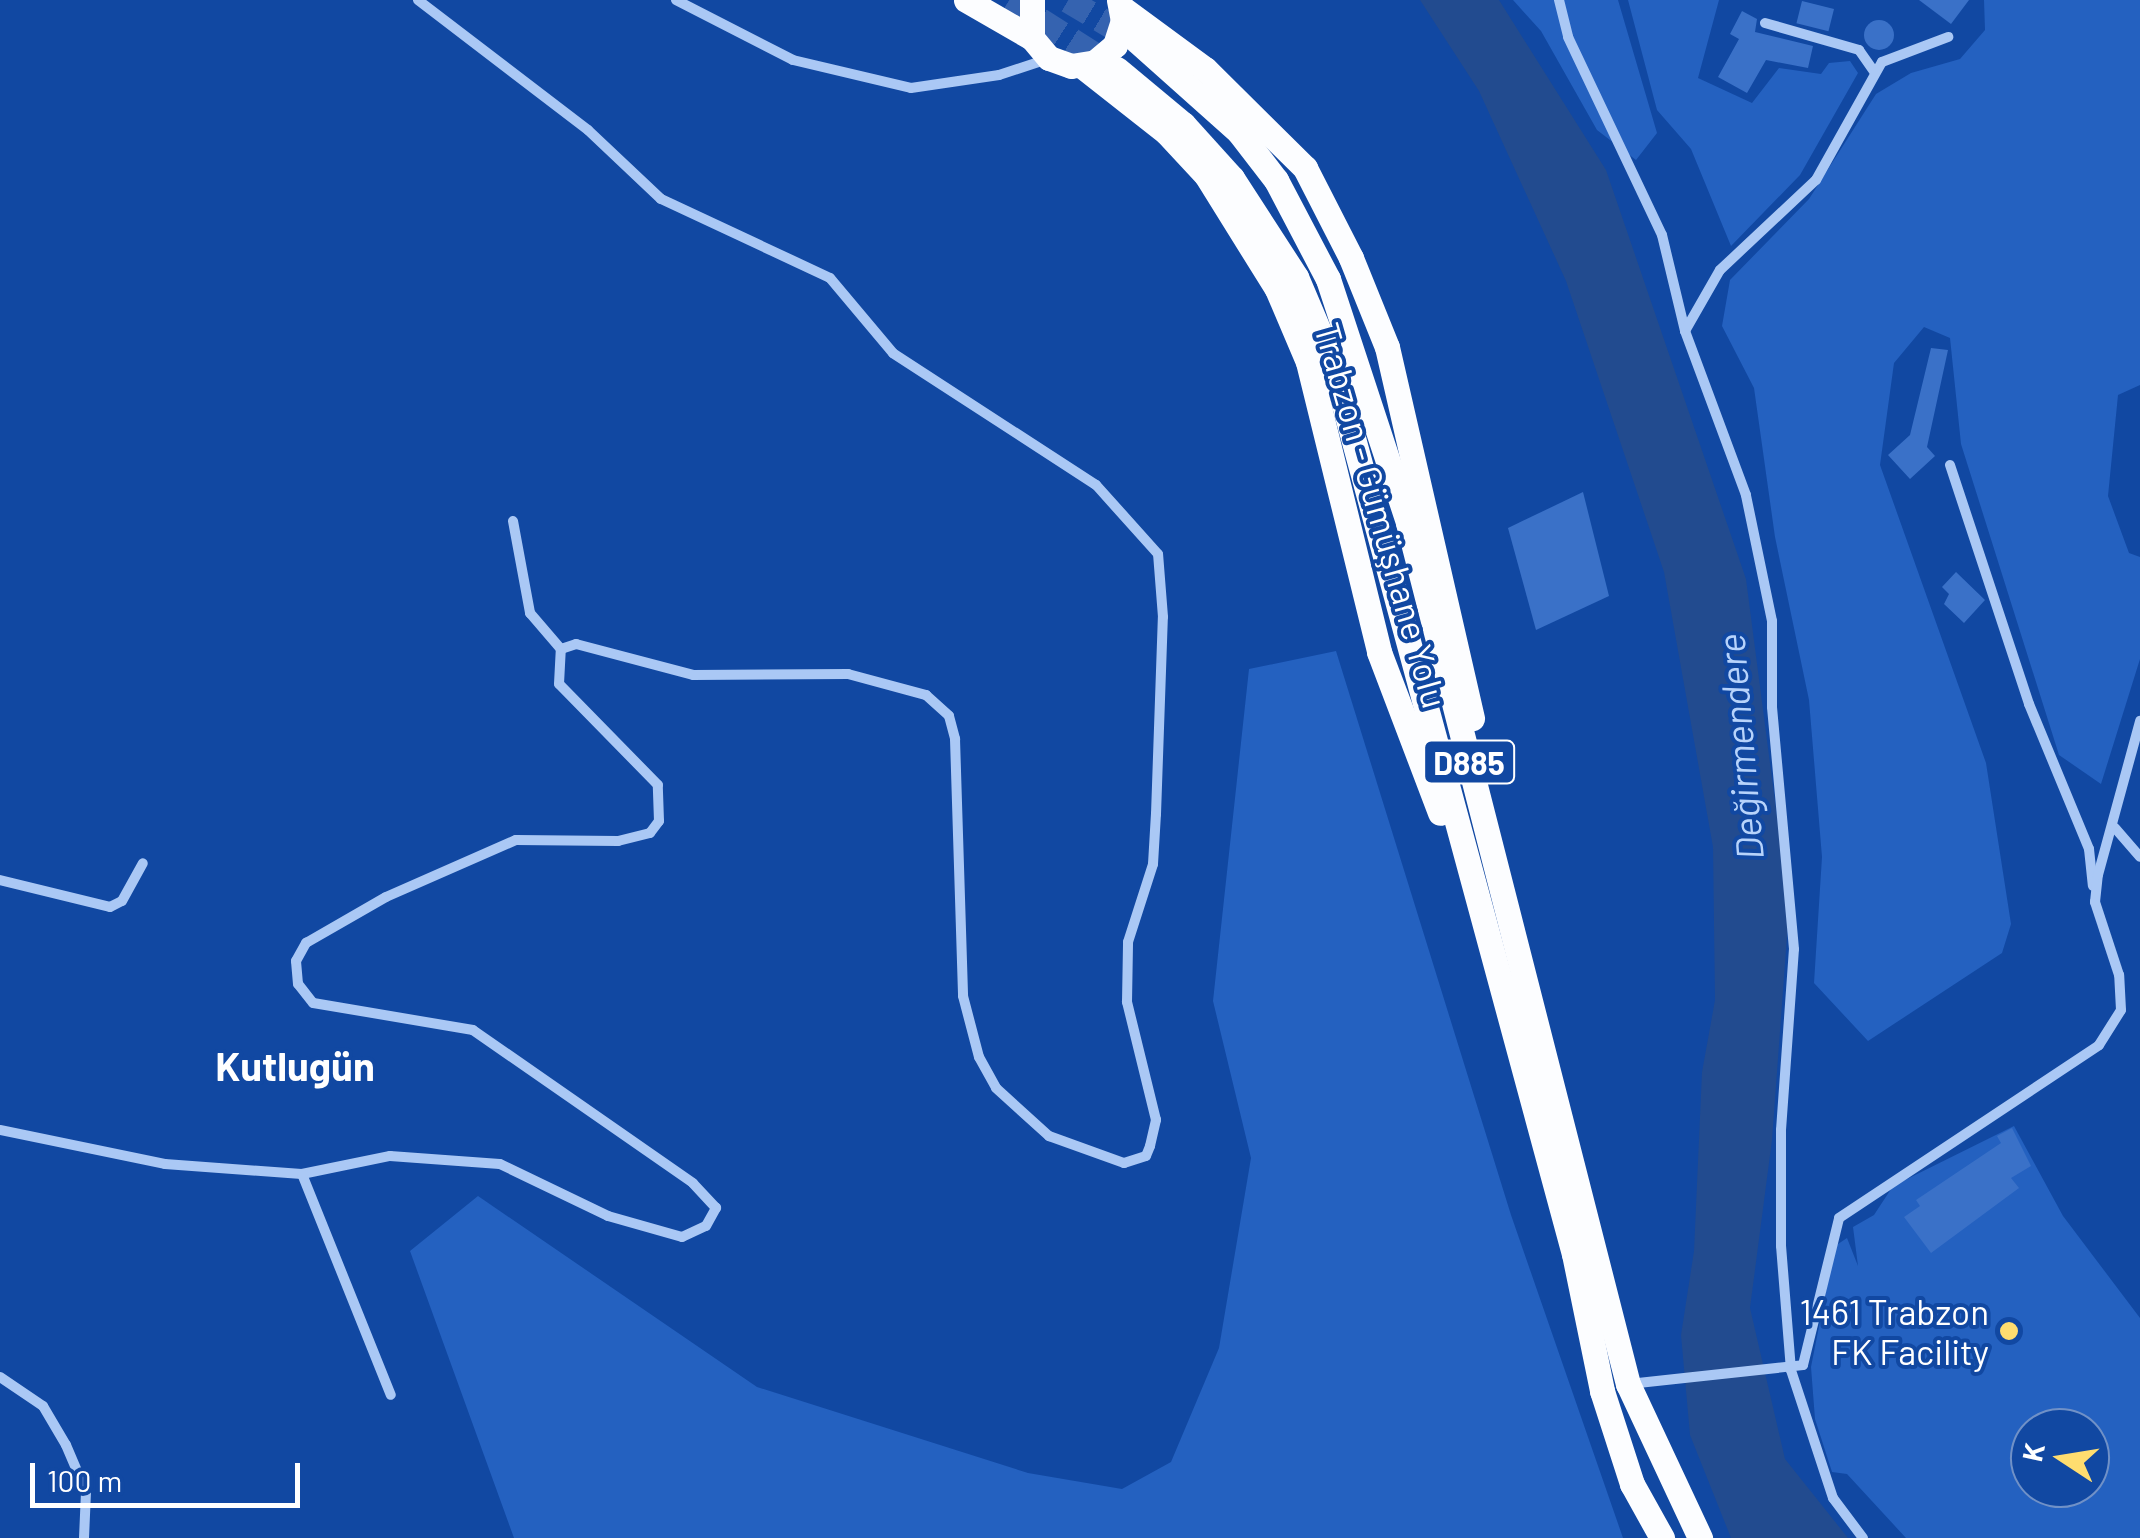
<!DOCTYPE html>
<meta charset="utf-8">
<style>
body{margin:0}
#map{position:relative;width:2140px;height:1538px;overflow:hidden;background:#1148a2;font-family:Barlow,sans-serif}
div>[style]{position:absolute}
.green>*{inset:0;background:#2461c0}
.water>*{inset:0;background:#224b8f}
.building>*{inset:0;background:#3a71c8;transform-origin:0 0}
.round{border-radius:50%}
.trunk-tunnel>*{height:25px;margin-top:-12.5px;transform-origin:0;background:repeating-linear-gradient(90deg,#3563b0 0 25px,transparent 0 37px)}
.minor>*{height:10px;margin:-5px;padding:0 5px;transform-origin:5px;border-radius:5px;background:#aac8f5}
.trunk>*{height:25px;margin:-12.5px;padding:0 12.5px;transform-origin:12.5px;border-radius:12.5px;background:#fcfdff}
.dots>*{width:28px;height:28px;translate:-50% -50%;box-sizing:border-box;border:5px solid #1148a2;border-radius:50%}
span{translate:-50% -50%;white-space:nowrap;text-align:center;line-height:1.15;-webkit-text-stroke:8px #1148a2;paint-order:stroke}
.shield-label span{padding:2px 8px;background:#1148a2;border:2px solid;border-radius:8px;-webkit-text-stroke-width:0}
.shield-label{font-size:32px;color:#fff;font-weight:700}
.street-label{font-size:35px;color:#fff}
.poi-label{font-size:35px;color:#fff}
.right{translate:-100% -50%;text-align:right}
.water-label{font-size:38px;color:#b7d3fb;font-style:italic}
.quarter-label{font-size:40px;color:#fff;font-weight:700}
.north{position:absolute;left:2010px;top:1408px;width:100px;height:100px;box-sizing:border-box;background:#1148a2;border:2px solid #7091c7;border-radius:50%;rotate:282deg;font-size:28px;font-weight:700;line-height:40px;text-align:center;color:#fff}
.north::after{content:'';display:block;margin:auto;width:35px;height:45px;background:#ffdd6f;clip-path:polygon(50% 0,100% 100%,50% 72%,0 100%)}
.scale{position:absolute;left:30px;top:1463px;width:270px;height:45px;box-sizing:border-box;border:5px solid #fff;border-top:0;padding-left:12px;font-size:30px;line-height:35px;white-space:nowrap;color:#fff;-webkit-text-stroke:8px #1148a2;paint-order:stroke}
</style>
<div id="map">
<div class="green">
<div style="clip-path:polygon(1513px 0,1618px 0,1657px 133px,1636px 160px,1597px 130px,1541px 31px)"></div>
<div style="clip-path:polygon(1628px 0,1719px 0,1698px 78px,1752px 103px,1779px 68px,1821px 74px,1829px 63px,1850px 61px,1858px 73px,1800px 175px,1731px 246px,1691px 149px,1657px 110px)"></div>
<div style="clip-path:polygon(1984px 0,2140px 0,2140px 385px,2118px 395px,2108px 496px,2129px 553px,2140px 557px,2140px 659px,2101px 784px,2059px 755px,1961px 444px,1950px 338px,1924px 327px,1894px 363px,1880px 465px,1986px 763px,2011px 924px,2002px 953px,1868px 1041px,1814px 983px,1822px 857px,1809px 700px,1775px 537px,1754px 388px,1722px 326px,1730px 280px,1809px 199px,1876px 94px,1911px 73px,1960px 59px,1985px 30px)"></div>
<div style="clip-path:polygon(1336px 651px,1511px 1215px,1623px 1538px,514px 1538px,410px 1251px,478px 1196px,757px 1387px,1028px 1473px,1122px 1489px,1171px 1462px,1219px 1348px,1251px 1158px,1213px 1001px,1249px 669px)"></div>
<div style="clip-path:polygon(evenodd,2014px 1126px,2063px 1216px,2140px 1318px,2140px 1538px,1906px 1538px,1847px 1474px,1832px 1472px,1815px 1419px,1811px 1367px,1835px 1246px,1847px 1238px,1858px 1266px,1853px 1227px,1874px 1215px,1893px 1186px,2014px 1126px,2030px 1428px,2090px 1428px,2090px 1488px,2030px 1488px,2030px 1428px)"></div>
</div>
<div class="water">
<div style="clip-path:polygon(1420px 0,1499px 0,1606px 170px,1746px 579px,1789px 909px,1772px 1140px,1750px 1308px,1785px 1459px,1848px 1538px,1731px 1538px,1690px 1435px,1681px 1335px,1694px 1251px,1702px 1072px,1715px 1000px,1713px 847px,1664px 572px,1566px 281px,1479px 91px)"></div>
</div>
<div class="building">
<div style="clip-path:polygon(1919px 0,1969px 0,1951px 24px)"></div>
<div style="left:1802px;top:1px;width:33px;height:23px;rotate:14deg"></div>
<div style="clip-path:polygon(1742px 11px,1757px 19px,1755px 32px,1813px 46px,1808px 68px,1766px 60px,1747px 93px,1718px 77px,1739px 39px,1730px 34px)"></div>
<div class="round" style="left:1864px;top:20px;width:30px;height:30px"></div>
<div style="clip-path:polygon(1931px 348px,1948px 350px,1927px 447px,1935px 456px,1910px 479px,1888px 455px,1910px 435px)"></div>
<div style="clip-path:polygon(1583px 492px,1609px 596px,1536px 630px,1508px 528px)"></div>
<div style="clip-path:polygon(1956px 572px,1985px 600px,1964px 623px,1944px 604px,1949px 594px,1942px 587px)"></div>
<div style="clip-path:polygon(2012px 1128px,2031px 1166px,2011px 1178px,2019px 1188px,1931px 1253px,1904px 1217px,1920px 1206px,1916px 1200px,2001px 1143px,1997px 1136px)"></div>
</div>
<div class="trunk-tunnel">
<div style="left:1009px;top:0;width:125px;rotate:32.5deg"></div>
<div style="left:1068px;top:0;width:80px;rotate:30.7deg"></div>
</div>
<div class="minor">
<div style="left:676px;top:0;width:131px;rotate:27.1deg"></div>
<div style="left:793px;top:60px;width:121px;rotate:13.3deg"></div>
<div style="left:911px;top:88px;width:89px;rotate:-8.4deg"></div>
<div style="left:999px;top:75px;width:52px;rotate:-18.1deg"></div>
<div style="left:1559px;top:0;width:38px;rotate:76deg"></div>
<div style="left:1568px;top:37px;width:219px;rotate:64.6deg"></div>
<div style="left:1662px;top:235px;width:99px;rotate:76.5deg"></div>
<div style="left:1765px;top:23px;width:98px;rotate:16deg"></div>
<div style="left:1859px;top:50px;width:28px;rotate:55deg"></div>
<div style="left:1950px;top:465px;width:252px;rotate:71.7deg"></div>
<div style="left:2029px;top:704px;width:157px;rotate:67.5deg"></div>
<div style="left:2089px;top:849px;width:37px;rotate:84deg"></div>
<div style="left:513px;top:521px;width:94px;rotate:79.5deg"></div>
<div style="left:530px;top:613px;width:48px;rotate:49.3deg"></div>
<div style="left:2115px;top:828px;width:38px;rotate:49deg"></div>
<div style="left:0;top:880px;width:113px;rotate:13.8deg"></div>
<div style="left:110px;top:907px;width:13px;rotate:-27deg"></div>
<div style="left:122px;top:901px;width:43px;rotate:-61.1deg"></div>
<div style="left:0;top:1130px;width:168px;rotate:11.6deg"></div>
<div style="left:165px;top:1164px;width:137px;rotate:4.2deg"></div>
<div style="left:302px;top:1174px;width:90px;rotate:-11.6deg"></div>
<div style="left:390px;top:1156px;width:110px;rotate:4.2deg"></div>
<div style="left:500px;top:1164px;width:120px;rotate:25.7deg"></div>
<div style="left:608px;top:1216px;width:77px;rotate:15.8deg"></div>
<div style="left:682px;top:1237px;width:26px;rotate:-25deg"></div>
<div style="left:706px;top:1226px;width:21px;rotate:-61deg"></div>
<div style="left:716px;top:1208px;width:34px;rotate:-133deg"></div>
<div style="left:693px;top:1183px;width:268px;rotate:-145.2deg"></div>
<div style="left:473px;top:1030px;width:162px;rotate:-170.4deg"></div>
<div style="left:313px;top:1003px;width:24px;rotate:-128deg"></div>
<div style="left:298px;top:984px;width:23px;rotate:-95deg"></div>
<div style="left:296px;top:961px;width:21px;rotate:-61deg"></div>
<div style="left:306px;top:943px;width:92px;rotate:-29.9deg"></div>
<div style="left:386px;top:897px;width:142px;rotate:-23.7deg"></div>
<div style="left:516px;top:840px;width:102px;rotate:0.6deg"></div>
<div style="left:618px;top:841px;width:33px;rotate:-14deg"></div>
<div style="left:650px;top:833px;width:15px;rotate:-53deg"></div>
<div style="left:659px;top:821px;width:36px;rotate:-92deg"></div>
<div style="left:658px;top:785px;width:141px;rotate:-134.4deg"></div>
<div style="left:559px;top:684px;width:35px;rotate:-87deg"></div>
<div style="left:561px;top:649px;width:16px;rotate:-18deg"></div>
<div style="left:576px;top:644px;width:121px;rotate:14.8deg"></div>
<div style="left:693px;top:675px;width:155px;rotate:-0.4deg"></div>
<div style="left:848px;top:674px;width:81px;rotate:15.1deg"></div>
<div style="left:926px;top:695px;width:31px;rotate:42deg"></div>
<div style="left:949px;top:716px;width:24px;rotate:75deg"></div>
<div style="left:955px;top:739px;width:257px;rotate:88.2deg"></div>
<div style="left:963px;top:996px;width:63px;rotate:75.3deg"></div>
<div style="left:979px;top:1057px;width:35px;rotate:61deg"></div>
<div style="left:996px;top:1088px;width:72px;rotate:42.2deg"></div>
<div style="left:1049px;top:1136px;width:80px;rotate:19.8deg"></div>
<div style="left:1124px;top:1163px;width:23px;rotate:-18deg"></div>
<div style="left:1146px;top:1156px;width:11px;rotate:-68deg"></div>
<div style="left:1150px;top:1146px;width:27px;rotate:-77deg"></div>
<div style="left:1156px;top:1120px;width:122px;rotate:-103.8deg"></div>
<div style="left:1127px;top:1002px;width:60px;rotate:-89deg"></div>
<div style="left:1128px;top:942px;width:82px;rotate:-72.2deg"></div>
<div style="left:1153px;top:864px;width:50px;rotate:-86.6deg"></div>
<div style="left:1156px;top:814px;width:197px;rotate:-88deg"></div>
<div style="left:1163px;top:617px;width:63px;rotate:-94.5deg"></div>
<div style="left:1158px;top:554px;width:93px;rotate:-131.9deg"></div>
<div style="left:1096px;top:485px;width:242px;rotate:-147deg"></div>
<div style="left:893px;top:353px;width:98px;rotate:-130deg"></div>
<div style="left:830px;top:278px;width:187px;rotate:-154.9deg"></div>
<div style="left:661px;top:199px;width:100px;rotate:-136.6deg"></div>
<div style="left:588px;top:130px;width:214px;rotate:-142.6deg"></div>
<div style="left:302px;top:1174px;width:238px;rotate:68.1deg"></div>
<div style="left:0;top:1377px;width:52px;rotate:34deg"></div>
<div style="left:43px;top:1406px;width:45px;rotate:59.5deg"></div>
<div style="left:66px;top:1445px;width:51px;rotate:66.9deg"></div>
<div style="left:86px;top:1492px;width:46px;rotate:92.5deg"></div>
<div style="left:1629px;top:1384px;width:175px;rotate:-6.2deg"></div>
<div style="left:1803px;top:1365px;width:151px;rotate:-76.2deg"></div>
<div style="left:1839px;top:1218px;width:312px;rotate:-33.6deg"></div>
<div style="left:2099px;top:1045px;width:41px;rotate:-57.8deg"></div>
<div style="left:2121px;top:1010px;width:35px;rotate:-93deg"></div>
<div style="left:2119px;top:975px;width:77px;rotate:-108.2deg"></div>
<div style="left:2095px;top:902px;width:27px;rotate:-84deg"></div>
<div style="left:2098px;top:875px;width:160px;rotate:-74.7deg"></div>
<div style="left:1863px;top:1538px;width:50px;rotate:-126.9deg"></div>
<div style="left:1833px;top:1498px;width:135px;rotate:-108.2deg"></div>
<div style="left:1791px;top:1370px;width:124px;rotate:-94.6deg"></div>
<div style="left:1781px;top:1246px;width:116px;rotate:-90deg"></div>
<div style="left:1781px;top:1130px;width:181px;rotate:-85.9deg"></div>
<div style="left:1794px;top:949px;width:243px;rotate:-95.2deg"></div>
<div style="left:1772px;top:707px;width:86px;rotate:-90deg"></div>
<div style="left:1772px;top:621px;width:129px;rotate:-101.7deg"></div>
<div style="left:1746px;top:495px;width:175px;rotate:-110.4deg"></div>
<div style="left:1685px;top:331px;width:70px;rotate:-60.2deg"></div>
<div style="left:1720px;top:270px;width:132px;rotate:-43.2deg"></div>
<div style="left:1816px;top:180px;width:135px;rotate:-60.8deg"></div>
<div style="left:1882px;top:62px;width:71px;rotate:-20.7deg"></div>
</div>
<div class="trunk">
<div style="left:966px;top:0;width:76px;rotate:29.9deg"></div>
<div style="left:1032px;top:0;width:38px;rotate:90deg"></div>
<div style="left:1032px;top:38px;width:26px;rotate:50deg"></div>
<div style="left:1049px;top:58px;width:23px;rotate:20deg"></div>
<div style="left:1071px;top:66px;width:24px;rotate:-9deg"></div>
<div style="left:1095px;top:62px;width:26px;rotate:-40deg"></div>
<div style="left:1115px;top:45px;width:25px;rotate:-72deg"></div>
<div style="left:1123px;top:21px;width:21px;rotate:-101deg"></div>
<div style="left:1122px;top:8px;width:103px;rotate:36.3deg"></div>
<div style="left:1205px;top:69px;width:141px;rotate:44.7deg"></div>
<div style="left:1305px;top:168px;width:101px;rotate:62.9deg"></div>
<div style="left:1351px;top:258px;width:96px;rotate:68deg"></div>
<div style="left:1387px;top:347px;width:381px;rotate:77.1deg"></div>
<div style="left:1137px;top:41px;width:137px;rotate:41.7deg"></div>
<div style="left:1239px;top:132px;width:61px;rotate:52.4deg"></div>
<div style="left:1276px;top:180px;width:112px;rotate:62.3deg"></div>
<div style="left:1328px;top:279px;width:257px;rotate:71.8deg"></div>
<div style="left:1408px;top:523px;width:889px;rotate:75.67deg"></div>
<div style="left:1628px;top:1384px;width:170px;rotate:64.9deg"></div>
<div style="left:1082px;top:66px;width:108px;rotate:38.2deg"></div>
<div style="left:1167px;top:133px;width:57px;rotate:47.1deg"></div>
<div style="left:1206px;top:175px;width:134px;rotate:58.1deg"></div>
<div style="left:1277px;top:289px;width:79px;rotate:67deg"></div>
<div style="left:1308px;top:362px;width:299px;rotate:76.2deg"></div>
<div style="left:1379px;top:652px;width:172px;rotate:69.2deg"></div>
<div style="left:1117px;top:69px;width:86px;rotate:39.8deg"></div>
<div style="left:1183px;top:124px;width:73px;rotate:47.8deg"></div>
<div style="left:1232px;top:178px;width:118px;rotate:57.1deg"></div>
<div style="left:1296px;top:277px;width:95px;rotate:67deg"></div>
<div style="left:1333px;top:364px;width:922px;rotate:74.85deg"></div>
<div style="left:1574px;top:1254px;width:140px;rotate:78.4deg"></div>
<div style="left:1602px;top:1391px;width:98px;rotate:72.1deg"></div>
<div style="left:1632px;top:1484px;width:62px;rotate:60.9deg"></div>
</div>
<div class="dots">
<div style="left:2009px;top:1331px;background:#ffdd6f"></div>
</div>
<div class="shield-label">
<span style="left:1469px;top:762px">D885</span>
</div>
<div class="street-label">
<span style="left:1382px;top:515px;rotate:74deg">Trabzon - Gümüşhane Yolu</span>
</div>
<div class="poi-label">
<span class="right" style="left:1989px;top:1331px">1461 Trabzon<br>FK Facility</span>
</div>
<div class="water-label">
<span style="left:1740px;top:747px;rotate:-95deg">Değirmendere</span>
</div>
<div class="quarter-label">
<span style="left:295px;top:1065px">Kutlugün</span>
</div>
<div class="north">K</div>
<div class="scale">100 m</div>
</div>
